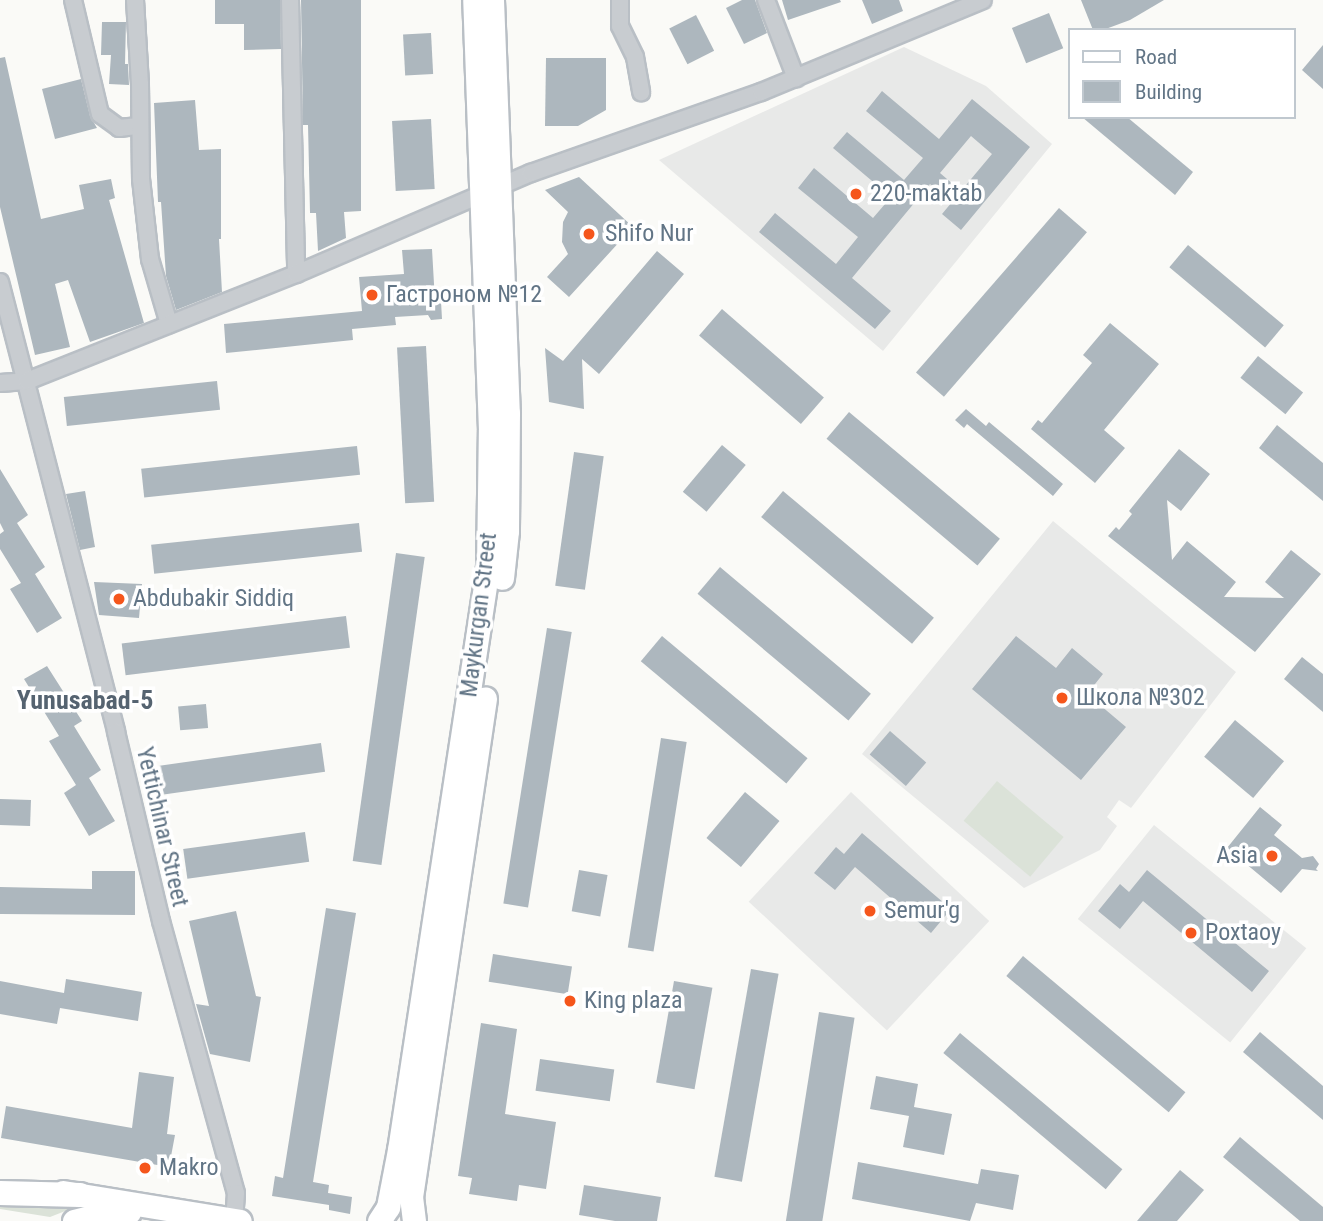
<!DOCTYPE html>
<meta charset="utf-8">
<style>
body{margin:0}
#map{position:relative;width:1323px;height:1221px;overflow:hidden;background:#fafaf7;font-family:"Roboto Condensed",sans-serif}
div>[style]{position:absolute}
.built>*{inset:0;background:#e8e9e8;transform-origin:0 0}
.green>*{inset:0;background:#dbe2d8;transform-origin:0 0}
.building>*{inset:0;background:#adb7be;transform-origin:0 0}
.roads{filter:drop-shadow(2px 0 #b9bfc5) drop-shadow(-2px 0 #b9bfc5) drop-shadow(0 2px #b9bfc5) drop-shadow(0 -2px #b9bfc5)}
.street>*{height:16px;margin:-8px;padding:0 8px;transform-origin:8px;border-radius:8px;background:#c8ccd0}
.secondary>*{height:23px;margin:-11.5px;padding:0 11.5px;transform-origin:11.5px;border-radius:11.5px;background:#fff}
.primary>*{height:24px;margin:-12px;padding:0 12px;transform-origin:12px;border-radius:12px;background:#fff}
.dots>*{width:19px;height:19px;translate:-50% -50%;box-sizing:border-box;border:4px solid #fff;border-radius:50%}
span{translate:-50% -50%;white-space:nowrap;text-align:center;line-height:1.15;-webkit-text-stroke:7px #fff;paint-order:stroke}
.poi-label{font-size:24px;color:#627586}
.left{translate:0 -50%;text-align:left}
.right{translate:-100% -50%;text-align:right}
.street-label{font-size:24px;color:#627586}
.neighbourhood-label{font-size:26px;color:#556370;font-weight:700}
.legend{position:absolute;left:1068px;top:28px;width:228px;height:91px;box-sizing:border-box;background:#fff;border:2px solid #c0c8cf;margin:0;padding:9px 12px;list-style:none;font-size:21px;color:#627586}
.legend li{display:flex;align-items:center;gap:14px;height:35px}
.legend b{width:35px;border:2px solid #c0c8cf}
</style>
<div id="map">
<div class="built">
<div style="clip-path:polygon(904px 47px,986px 86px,1052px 144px,883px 351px,659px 160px)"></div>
<div style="clip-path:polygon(1053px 521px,1236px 672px,1131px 808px,1119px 800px,1107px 817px,1117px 826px,1100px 850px,1024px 888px,862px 754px)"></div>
<div style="left:851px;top:792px;width:189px;height:150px;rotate:43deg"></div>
<div style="left:1154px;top:825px;width:196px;height:121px;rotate:39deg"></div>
</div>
<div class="green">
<div style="left:997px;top:781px;width:87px;height:52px;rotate:40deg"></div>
<div style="clip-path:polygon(0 1203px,50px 1205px,73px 1208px,50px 1217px,0 1209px)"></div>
</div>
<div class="building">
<div style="clip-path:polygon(215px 0,280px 0,281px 49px,244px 50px,244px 24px,215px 24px)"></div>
<div style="clip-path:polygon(301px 0,361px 0,361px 211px,344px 212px,346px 238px,318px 251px,316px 213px,310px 213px,308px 125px,303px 125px)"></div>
<div style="clip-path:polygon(742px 0,755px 0,767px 33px,744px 44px,726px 8px)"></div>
<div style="clip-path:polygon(782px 0,840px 0,841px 2px,788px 20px)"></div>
<div style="clip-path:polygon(862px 0,899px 0,903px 11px,872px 24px)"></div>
<div style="clip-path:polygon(1081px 0,1164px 0,1130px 20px,1103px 30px,1093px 30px)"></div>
<div style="left:1049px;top:13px;width:38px;height:40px;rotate:68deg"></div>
<div style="left:696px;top:15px;width:40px;height:30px;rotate:63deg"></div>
<div style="clip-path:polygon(102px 22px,126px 22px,125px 64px,128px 64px,129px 85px,109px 84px,111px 55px,101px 55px)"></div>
<div style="left:431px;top:33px;width:41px;height:28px;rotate:87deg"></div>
<div style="clip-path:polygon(1323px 45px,1323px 89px,1302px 70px)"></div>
<div style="clip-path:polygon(5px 57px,41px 219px,84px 209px,79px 185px,111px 179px,115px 198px,109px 200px,144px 323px,90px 342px,68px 280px,55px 284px,70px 347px,35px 355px,0 207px,0 58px)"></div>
<div style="clip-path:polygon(546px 58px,606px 58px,606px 110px,578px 126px,545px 126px)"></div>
<div style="clip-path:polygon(81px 79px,90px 116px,97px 128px,55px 139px,42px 89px)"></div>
<div style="clip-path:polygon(evenodd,882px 91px,939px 139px,972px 99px,1030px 147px,961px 230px,942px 214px,952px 202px,930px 184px,852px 278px,891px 311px,875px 329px,759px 232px,775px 213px,836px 264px,858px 237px,798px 188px,814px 168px,873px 218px,891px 197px,833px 148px,847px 132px,904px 180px,923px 158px,866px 111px,882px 91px,971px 136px,992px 154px,961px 191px,940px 173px,971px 136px)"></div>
<div style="clip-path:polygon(195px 100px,199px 150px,221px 149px,221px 239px,219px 239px,222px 292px,176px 310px,166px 276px,161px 202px,158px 202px,154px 103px)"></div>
<div style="clip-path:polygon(1082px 117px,1127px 117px,1193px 172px,1175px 195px)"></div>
<div style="left:431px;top:119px;width:70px;height:39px;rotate:87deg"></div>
<div style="clip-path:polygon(579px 177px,633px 227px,569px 297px,547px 277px,568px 254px,562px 242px,563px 222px,568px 212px,545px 190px)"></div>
<div style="left:1059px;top:208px;width:37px;height:218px;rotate:41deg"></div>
<div style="left:1188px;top:245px;width:125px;height:29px;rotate:40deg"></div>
<div style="clip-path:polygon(432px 249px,435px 301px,441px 301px,442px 319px,431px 320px,428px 315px,395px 317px,396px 325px,352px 329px,353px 340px,226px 353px,224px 324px,362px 311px,359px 277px,404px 274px,402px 250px)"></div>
<div style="clip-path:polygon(657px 251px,684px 274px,599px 374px,582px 359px,584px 409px,549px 402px,545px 348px,563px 361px)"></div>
<div style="left:722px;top:309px;width:135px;height:35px;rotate:41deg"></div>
<div style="clip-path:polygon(1110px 323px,1159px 364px,1104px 430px,1125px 448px,1095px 483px,1031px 429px,1038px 420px,1042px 423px,1092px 363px,1083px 355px)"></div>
<div style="left:426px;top:346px;width:156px;height:29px;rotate:87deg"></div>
<div style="left:1258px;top:356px;width:58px;height:28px;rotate:39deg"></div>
<div style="left:217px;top:381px;width:29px;height:154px;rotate:84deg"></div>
<div style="clip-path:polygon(966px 409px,986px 426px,989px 422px,1063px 484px,1053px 496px,967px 424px,964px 428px,955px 420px)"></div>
<div style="left:849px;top:412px;width:197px;height:35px;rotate:40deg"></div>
<div style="clip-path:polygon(1277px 425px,1323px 463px,1323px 501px,1259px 448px)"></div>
<div style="left:722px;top:445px;width:31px;height:61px;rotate:40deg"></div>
<div style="left:357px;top:446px;width:29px;height:217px;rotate:84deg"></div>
<div style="clip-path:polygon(1179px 449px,1210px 474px,1181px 511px,1167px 500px,1172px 560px,1187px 541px,1236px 582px,1224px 597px,1284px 598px,1265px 582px,1291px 550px,1321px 574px,1255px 652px,1108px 536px,1116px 527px,1119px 530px,1132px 514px,1129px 511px)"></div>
<div style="left:574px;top:452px;width:30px;height:135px;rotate:8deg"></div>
<div style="clip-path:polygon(0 469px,28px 515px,17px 523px,45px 567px,35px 574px,62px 618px,37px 633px,10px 589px,21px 583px,0 549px,0 534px,4px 531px,0 523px)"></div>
<div style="clip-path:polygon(85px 491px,95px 547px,80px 550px,66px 494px)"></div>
<div style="left:783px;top:491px;width:197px;height:34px;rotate:40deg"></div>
<div style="left:359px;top:523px;width:29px;height:209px;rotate:84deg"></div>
<div style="left:396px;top:553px;width:29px;height:311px;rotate:8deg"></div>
<div style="left:720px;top:567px;width:197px;height:35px;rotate:40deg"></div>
<div style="clip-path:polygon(94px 582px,142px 584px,139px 618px,99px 615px)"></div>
<div style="left:346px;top:616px;width:32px;height:226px;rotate:83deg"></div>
<div style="left:547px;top:628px;width:25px;height:279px;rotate:9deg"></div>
<div style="left:662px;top:636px;width:190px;height:33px;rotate:40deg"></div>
<div style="clip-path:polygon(1016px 636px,1056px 668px,1072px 648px,1103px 674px,1087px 694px,1126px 727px,1081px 780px,972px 689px)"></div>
<div style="clip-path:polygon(1302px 657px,1323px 674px,1323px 712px,1284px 679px)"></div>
<div style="clip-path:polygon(47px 666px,82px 721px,74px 726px,101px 770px,89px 778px,115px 821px,89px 836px,64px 793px,76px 785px,49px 741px,59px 736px,24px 679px)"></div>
<div style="left:206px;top:704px;width:24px;height:28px;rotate:85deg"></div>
<div style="left:1235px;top:720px;width:64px;height:48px;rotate:40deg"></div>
<div style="left:890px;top:731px;width:48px;height:31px;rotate:41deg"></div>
<div style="left:661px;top:738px;width:26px;height:212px;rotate:9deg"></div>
<div style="left:321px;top:743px;width:29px;height:163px;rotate:82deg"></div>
<div style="left:745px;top:792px;width:45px;height:60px;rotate:40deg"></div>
<div style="left:0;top:799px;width:31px;height:26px;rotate:2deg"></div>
<div style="clip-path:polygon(1260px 807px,1282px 825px,1274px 835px,1302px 858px,1313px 856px,1319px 864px,1316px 869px,1318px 871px,1302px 869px,1281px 893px,1227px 848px)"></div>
<div style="left:305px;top:832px;width:30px;height:123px;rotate:82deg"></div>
<div style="clip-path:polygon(862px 833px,951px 909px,931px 933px,855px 867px,835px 890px,814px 873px,836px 847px,844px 854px)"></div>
<div style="left:579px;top:870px;width:29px;height:42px;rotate:10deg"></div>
<div style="clip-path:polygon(1147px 870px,1269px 971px,1252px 992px,1143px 901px,1120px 929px,1098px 911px,1120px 884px,1129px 892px)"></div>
<div style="clip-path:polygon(92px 871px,135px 871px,135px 915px,0 914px,0 887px,92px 889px)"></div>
<div style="clip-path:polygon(326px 908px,356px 913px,313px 1182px,329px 1185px,328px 1193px,352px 1197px,350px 1214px,329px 1210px,329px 1205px,272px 1196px,275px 1176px,283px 1178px)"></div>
<div style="clip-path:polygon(236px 911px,256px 996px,261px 997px,250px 1062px,210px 1054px,196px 1004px,209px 1006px,189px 921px)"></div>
<div style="left:493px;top:954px;width:80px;height:28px;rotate:9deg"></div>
<div style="left:1023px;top:956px;width:212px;height:26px;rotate:40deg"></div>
<div style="left:751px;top:969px;width:28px;height:211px;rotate:10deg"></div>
<div style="clip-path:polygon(66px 979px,142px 992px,138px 1021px,60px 1008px,57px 1024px,0 1014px,0 981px,64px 993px)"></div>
<div style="left:674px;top:981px;width:39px;height:103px;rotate:10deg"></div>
<div style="left:819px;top:1012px;width:36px;height:212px;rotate:9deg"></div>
<div style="clip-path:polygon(481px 1023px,517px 1029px,505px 1114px,556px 1122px,546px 1189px,519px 1185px,517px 1201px,469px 1194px,472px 1178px,458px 1176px)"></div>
<div style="clip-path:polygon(1260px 1032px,1323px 1086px,1323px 1120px,1243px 1052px)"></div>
<div style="left:960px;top:1033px;width:212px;height:26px;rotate:40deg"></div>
<div style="left:540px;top:1059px;width:75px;height:32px;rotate:8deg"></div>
<div style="clip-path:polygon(139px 1072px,174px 1077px,167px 1134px,175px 1135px,169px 1167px,1px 1138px,6px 1106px,132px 1128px)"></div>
<div style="clip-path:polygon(876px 1076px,918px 1084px,914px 1107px,952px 1114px,944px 1155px,903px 1147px,909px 1116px,870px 1109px)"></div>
<div style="clip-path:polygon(1240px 1137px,1323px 1207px,1323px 1221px,1300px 1221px,1223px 1157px)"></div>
<div style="clip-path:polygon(858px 1162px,978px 1184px,981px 1169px,1019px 1175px,1013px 1210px,976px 1203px,970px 1221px,852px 1199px)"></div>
<div style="clip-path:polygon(1180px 1170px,1204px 1190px,1177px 1221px,1137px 1221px)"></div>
<div style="clip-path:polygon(584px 1185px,661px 1197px,657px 1221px,615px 1221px,579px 1215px)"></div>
</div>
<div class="roads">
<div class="street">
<div style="left:73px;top:0;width:117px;rotate:76.7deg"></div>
<div style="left:100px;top:114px;width:24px;rotate:36deg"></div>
<div style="left:119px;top:128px;width:20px;rotate:-6deg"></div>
<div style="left:135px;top:0;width:84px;rotate:86.6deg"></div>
<div style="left:140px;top:84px;width:95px;rotate:89.4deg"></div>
<div style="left:141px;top:179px;width:81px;rotate:83.6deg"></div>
<div style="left:150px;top:259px;width:68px;rotate:73.7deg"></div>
<div style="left:290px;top:0;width:274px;rotate:88.7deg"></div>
<div style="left:620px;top:0;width:26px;rotate:90deg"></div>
<div style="left:620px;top:26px;width:34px;rotate:64deg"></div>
<div style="left:635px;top:57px;width:36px;rotate:80deg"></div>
<div style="left:766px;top:0;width:84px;rotate:69deg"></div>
<div style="left:0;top:282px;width:465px;rotate:75.5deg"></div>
<div style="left:116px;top:732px;width:194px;rotate:76.6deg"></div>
<div style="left:161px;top:921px;width:282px;rotate:74.6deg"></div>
<div style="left:236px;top:1193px;width:27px;rotate:94deg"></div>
<div style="left:0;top:383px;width:27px;rotate:-4deg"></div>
<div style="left:27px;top:381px;width:289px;rotate:-21.7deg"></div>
<div style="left:296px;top:274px;width:256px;rotate:-23.3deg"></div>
<div style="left:531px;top:173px;width:244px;rotate:-19.4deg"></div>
<div style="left:761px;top:92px;width:240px;rotate:-22.5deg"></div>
</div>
<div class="secondary">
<div style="left:492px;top:0;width:413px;rotate:87.8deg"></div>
<div style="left:508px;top:413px;width:118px;rotate:90.5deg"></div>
<div style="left:507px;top:531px;width:47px;rotate:96.1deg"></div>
<div style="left:63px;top:1192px;width:179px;rotate:9.3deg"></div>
<div style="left:74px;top:1221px;width:32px;rotate:-14deg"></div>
<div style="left:105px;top:1213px;width:24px;rotate:-2deg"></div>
<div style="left:379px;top:1221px;width:17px;rotate:-57deg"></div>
<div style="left:388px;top:1207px;width:58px;rotate:-79.1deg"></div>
<div style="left:399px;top:1150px;width:591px;rotate:-81.33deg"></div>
<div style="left:488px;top:566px;width:136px;rotate:-89.2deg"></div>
<div style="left:490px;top:430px;width:430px;rotate:-92.1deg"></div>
<div style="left:414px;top:1221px;width:24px;rotate:-97deg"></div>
<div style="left:411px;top:1197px;width:504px;rotate:-81.56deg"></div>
</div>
<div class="primary">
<div style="left:0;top:1193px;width:80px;rotate:1.4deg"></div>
</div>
</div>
<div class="dots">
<div style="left:856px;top:194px;background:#f5561c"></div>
<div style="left:589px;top:234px;background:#f5561c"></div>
<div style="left:372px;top:295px;background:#f5561c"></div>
<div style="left:119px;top:599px;background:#f5561c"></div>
<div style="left:1062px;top:698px;background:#f5561c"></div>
<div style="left:1272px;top:856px;background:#f5561c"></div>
<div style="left:870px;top:911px;background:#f5561c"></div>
<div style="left:1191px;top:933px;background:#f5561c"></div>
<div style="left:570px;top:1001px;background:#f5561c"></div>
<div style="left:145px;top:1168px;background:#f5561c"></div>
</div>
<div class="poi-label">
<span class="left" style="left:870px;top:194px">220-maktab</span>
<span class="left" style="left:605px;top:234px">Shifo Nur</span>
<span class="left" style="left:386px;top:295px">Гастроном №12</span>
<span class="left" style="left:133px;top:599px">Abdubakir Siddiq</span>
<span class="left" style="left:1076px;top:698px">Школа №302</span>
<span class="right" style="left:1258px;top:856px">Asia</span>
<span class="left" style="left:884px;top:911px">Semur'g</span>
<span class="left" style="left:1205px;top:933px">Poxtaoy</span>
<span class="left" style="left:584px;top:1001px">King plaza</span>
<span class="left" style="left:159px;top:1168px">Makro</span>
</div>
<div class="street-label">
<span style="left:479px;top:615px;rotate:-83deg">Maykurgan Street</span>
<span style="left:162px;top:827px;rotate:77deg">Yettichinаr Street</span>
</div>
<div class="neighbourhood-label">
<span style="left:85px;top:701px">Yunusabad-5</span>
</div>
<ul class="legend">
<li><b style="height:9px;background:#fff"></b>Road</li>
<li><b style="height:19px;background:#adb7be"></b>Building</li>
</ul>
</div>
